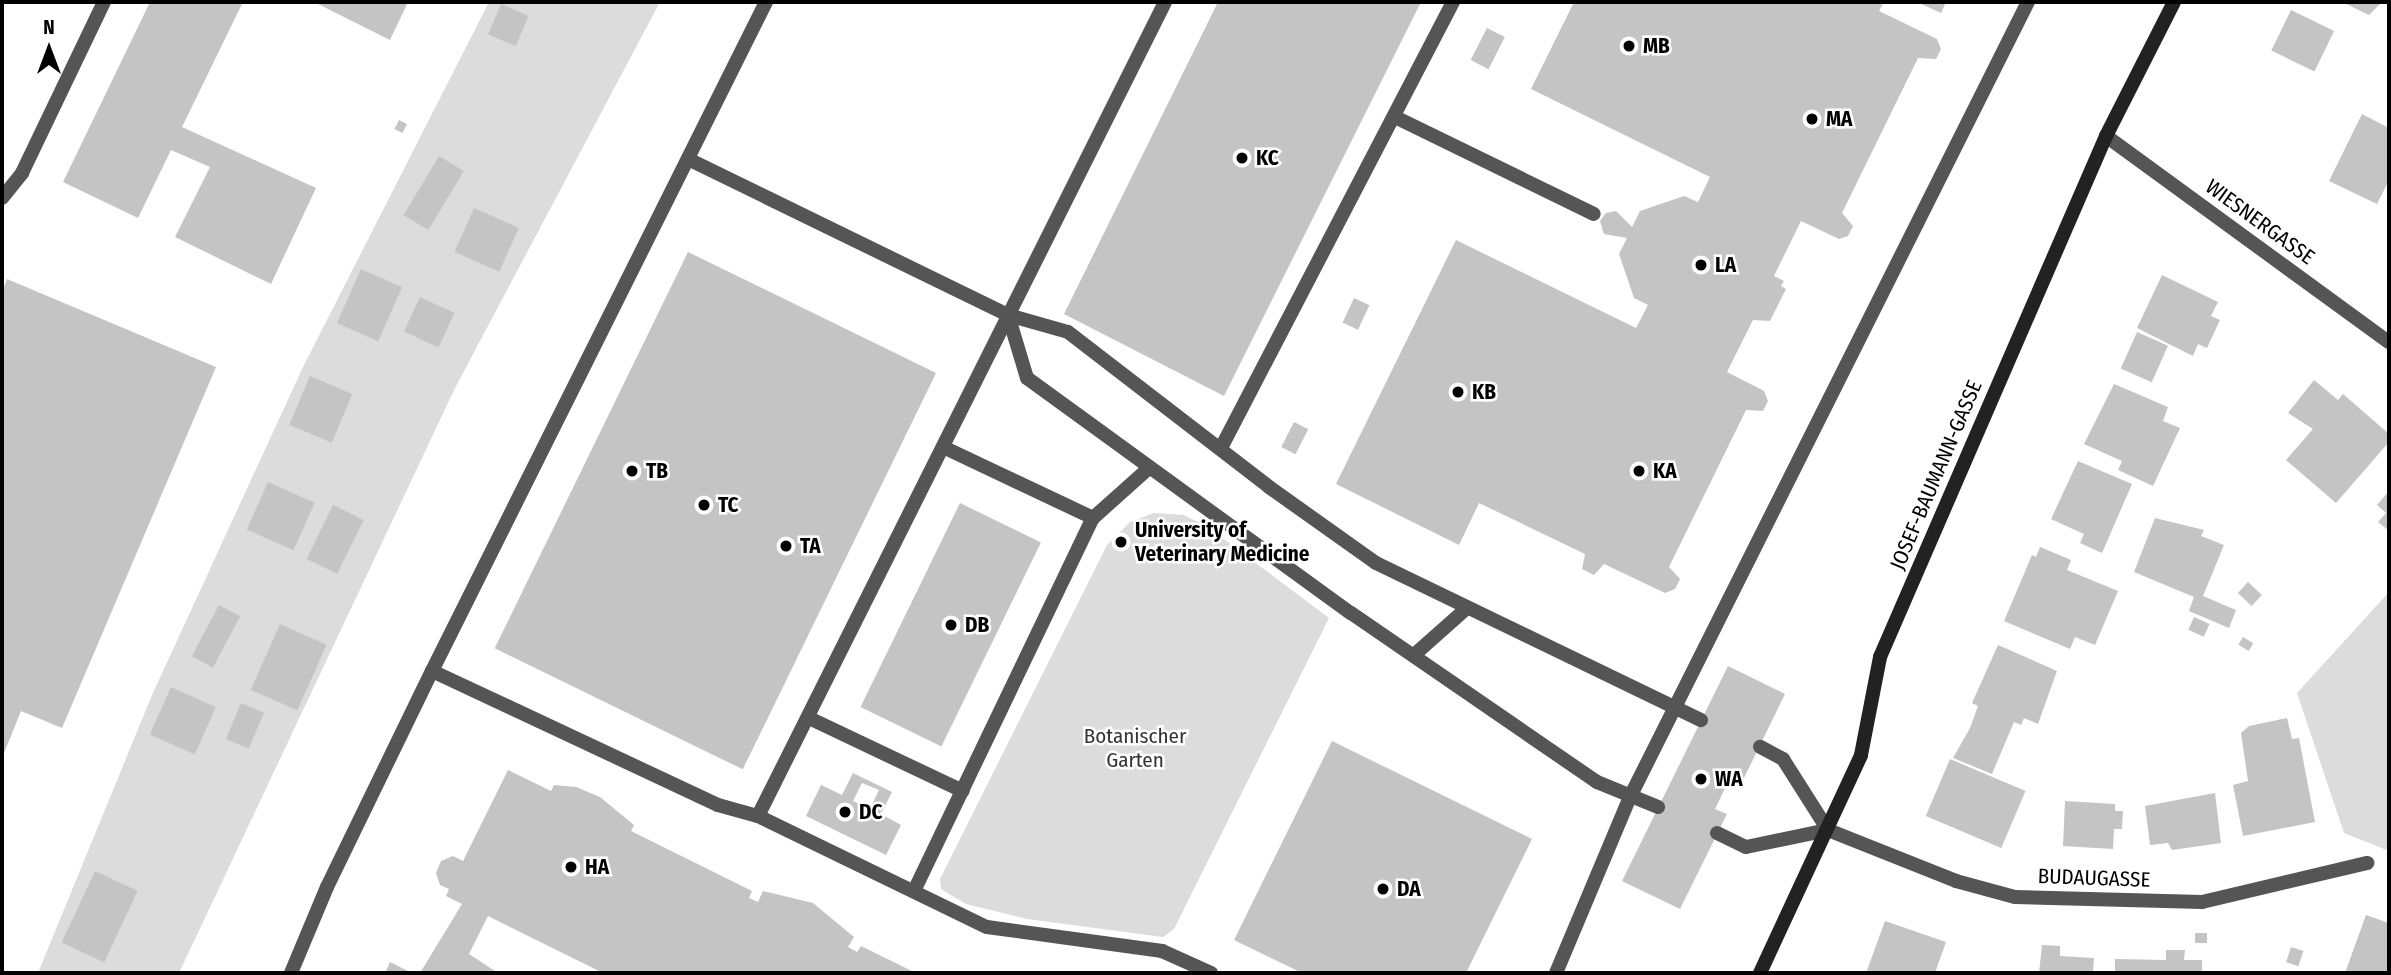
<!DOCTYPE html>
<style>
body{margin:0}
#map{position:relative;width:2391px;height:975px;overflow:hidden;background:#fff;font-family:"Fira Sans Condensed",sans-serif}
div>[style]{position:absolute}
.green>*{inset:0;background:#dcdcdc}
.building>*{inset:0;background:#c4c4c4;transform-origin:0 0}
.lane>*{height:14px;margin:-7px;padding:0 7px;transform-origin:7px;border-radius:7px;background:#555}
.street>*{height:14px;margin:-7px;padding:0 7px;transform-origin:7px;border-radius:7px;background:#555}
.secondary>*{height:14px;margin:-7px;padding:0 7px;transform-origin:7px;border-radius:7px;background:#222}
.dots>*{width:19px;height:19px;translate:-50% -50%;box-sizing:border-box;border:4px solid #fff;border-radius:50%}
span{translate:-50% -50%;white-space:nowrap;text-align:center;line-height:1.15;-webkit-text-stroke:5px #fff;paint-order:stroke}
.poi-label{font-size:21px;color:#000;font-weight:700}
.left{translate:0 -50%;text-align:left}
.street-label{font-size:21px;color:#000}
.park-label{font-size:21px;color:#333}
.frame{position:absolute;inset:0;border:4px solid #000;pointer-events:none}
.north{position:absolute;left:14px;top:14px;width:70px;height:70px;-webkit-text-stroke:5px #fff;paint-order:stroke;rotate:0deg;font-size:19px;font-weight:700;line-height:28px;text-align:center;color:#000}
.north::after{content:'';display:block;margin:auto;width:24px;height:32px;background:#000;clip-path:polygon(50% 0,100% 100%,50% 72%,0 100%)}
</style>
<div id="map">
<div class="green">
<div style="clip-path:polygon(489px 2px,660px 2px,455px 388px,179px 973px,38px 973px,152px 695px,303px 367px)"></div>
<div style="clip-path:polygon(1154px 513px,1184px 515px,1208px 527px,1329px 618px,1174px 929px,1163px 937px,1027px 919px,966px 904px,941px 889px,940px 879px,1107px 545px,1130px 522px)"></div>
<div style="clip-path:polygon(2389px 592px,2389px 851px,2344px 833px,2297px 693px)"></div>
</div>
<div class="building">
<div style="clip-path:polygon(150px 2px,243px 2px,182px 127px,316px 188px,271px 284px,175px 237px,210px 167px,171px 150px,138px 218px,63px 182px)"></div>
<div style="clip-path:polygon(314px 2px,408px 2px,390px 40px)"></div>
<div style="clip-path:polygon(1218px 2px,1421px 2px,1224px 396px,1064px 314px)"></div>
<div style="clip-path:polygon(1574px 2px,1884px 2px,1879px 11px,1937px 39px,1941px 49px,1936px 59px,1918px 58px,1842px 213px,1853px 226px,1848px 236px,1839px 239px,1801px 221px,1774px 276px,1784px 281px,1781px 286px,1786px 289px,1770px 321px,1753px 320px,1727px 372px,1764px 391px,1768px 401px,1763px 411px,1746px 410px,1669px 567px,1680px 579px,1675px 589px,1665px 593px,1604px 564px,1594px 575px,1582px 569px,1585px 554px,1479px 503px,1459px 545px,1336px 484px,1456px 240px,1636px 328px,1648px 305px,1634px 298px,1619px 254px,1627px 238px,1604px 234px,1600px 221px,1606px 213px,1616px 211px,1632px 227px,1640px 211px,1684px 196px,1698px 202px,1710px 177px,1531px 89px)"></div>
<div style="clip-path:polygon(1917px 2px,1946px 2px,1941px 13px)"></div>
<div style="clip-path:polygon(2342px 2px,2382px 2px,2369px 15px)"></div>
<div style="left:501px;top:4px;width:30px;height:33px;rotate:23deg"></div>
<div style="left:2291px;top:10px;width:48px;height:45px;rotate:26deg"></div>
<div style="left:1487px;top:28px;width:20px;height:36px;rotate:27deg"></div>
<div style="clip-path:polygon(2362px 114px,2389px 128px,2389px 180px,2377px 204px,2329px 181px)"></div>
<div style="left:399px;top:120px;width:9px;height:10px;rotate:27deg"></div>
<div style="left:439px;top:156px;width:29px;height:69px;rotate:31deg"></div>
<div style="left:474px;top:208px;width:49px;height:48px;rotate:24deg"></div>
<div style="left:688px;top:252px;width:276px;height:441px;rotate:26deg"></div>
<div style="left:361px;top:269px;width:45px;height:59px;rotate:24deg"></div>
<div style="clip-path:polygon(2162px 275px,2218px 302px,2211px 316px,2220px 320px,2207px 348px,2198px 344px,2193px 356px,2137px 328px)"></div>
<div style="clip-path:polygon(7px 279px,216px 367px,62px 728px,21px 711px,2px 758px,2px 292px)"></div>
<div style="left:420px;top:297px;width:38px;height:38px;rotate:25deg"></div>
<div style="left:1354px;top:298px;width:17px;height:27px;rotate:25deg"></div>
<div style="left:2137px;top:332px;width:34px;height:40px;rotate:24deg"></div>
<div style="left:310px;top:376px;width:46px;height:53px;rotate:23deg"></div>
<div style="clip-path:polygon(2314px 380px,2338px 400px,2343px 394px,2389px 434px,2389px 442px,2336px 503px,2286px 460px,2313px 429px,2288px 413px)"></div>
<div style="clip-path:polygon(2114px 384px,2168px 407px,2163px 421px,2180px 428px,2153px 486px,2118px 470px,2122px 461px,2084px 444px)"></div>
<div style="left:1294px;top:422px;width:16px;height:28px;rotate:27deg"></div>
<div style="clip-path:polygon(2078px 461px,2132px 484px,2102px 553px,2080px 543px,2084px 534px,2051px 519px)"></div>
<div style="left:268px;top:482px;width:51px;height:52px;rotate:24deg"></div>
<div style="clip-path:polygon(2389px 491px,2389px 531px,2378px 522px,2386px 513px,2377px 505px)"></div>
<div style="left:960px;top:503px;width:90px;height:227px;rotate:26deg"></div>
<div style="left:333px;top:505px;width:34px;height:60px;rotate:26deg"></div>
<div style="clip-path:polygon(2155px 518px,2204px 530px,2201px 536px,2224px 545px,2203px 596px,2236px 610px,2229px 628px,2189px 611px,2194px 597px,2134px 572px)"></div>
<div style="clip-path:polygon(2040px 547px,2071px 560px,2067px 570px,2118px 591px,2095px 645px,2075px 637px,2070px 649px,2004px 621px,2032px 555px,2036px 557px)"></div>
<div style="left:2248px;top:582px;width:19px;height:15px;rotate:43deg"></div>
<div style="left:219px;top:605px;width:24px;height:58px;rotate:28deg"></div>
<div style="left:2194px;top:617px;width:17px;height:14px;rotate:24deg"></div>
<div style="left:280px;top:624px;width:51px;height:72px;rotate:24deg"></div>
<div style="left:2243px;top:637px;width:12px;height:9px;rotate:31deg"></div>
<div style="clip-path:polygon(1998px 645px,2057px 671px,2038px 724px,2024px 718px,2021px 725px,2014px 722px,1992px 774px,1953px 758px,1970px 728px,1978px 706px,1972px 703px)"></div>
<div style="clip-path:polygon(1728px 666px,1785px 694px,1744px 778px,1733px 772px,1715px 809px,1727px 814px,1680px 909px,1622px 881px)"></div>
<div style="left:171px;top:687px;width:49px;height:52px;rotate:24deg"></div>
<div style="left:241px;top:703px;width:25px;height:39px;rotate:23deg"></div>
<div style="clip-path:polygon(2287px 718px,2292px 739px,2299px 738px,2315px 822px,2243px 836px,2233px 785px,2248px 781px,2241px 733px,2249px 726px)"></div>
<div style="clip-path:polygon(1332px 741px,1532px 839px,1466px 973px,1302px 973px,1234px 940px)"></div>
<div style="left:1950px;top:759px;width:82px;height:62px;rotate:23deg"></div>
<div style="clip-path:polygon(508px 770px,551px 791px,554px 785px,576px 787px,600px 797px,634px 825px,631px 831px,752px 891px,749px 898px,758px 902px,763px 891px,813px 903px,854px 937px,848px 947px,857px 952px,861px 946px,916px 973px,603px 973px,488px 916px,469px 954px,498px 973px,420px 973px,462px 904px,446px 896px,449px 889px,440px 885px,436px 873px,441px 861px,453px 856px,463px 861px)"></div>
<div style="clip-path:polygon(evenodd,853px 773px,892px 792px,881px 814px,901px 825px,886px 855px,806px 816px,821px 785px,842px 795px,853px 773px,862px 783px,879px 790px,870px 809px,853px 801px,862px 783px)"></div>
<div style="clip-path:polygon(2215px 793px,2221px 843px,2172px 850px,2168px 843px,2150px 845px,2145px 806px)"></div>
<div style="clip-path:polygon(2065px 801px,2115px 804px,2115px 811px,2123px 811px,2122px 829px,2114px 829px,2113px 849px,2063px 846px)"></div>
<div style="left:95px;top:871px;width:47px;height:79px;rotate:25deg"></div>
<div style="clip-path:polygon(2366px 915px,2389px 923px,2389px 973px,2345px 973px)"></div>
<div style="clip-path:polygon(1885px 921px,1946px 942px,1935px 973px,1866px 973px)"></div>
<div style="left:2195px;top:933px;width:12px;height:10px"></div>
<div style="clip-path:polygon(2042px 945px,2060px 946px,2060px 956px,2094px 958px,2093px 973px,2039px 973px)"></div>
<div style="left:2291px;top:947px;width:13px;height:16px;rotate:18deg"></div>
<div style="clip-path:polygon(2166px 950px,2185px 950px,2184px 960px,2202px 960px,2202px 973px,2115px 973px,2115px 959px,2166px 960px)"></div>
<div style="clip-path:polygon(390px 962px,412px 973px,385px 973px)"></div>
</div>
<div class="lane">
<div style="left:1395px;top:117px;width:221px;rotate:26deg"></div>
<div style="left:688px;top:159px;width:356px;rotate:26deg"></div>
<div style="left:1008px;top:315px;width:62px;rotate:15.8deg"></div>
<div style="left:1068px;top:332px;width:254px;rotate:37.6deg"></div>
<div style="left:1269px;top:487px;width:131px;rotate:35.4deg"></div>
<div style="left:1376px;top:563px;width:361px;rotate:25.8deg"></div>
<div style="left:1008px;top:315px;width:66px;rotate:73.2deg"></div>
<div style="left:1027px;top:378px;width:400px;rotate:36deg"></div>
<div style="left:1351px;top:613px;width:298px;rotate:34.5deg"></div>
<div style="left:1597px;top:782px;width:66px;rotate:22.3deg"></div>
<div style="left:943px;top:447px;width:166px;rotate:25.3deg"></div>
<div style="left:1221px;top:448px;width:503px;rotate:-62.52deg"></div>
<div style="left:1414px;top:655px;width:71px;rotate:-41.6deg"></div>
<div style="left:432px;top:671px;width:316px;rotate:25.1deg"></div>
<div style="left:718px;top:805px;width:41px;rotate:15.4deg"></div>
<div style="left:758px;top:816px;width:254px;rotate:25.9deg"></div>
<div style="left:987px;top:927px;width:177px;rotate:7.8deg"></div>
<div style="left:1162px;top:951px;width:54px;rotate:24.2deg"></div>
<div style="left:809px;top:718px;width:170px;rotate:25.4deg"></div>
<div style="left:758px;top:816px;width:910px;rotate:-63.43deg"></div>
<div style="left:1717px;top:833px;width:32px;rotate:26deg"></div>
<div style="left:1746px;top:847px;width:84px;rotate:-11.7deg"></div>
<div style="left:1828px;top:830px;width:84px;rotate:-122.4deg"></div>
<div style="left:1783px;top:759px;width:26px;rotate:-152deg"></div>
<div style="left:914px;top:891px;width:414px;rotate:-64.4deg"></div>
<div style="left:1093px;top:518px;width:76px;rotate:-41.8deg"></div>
<div style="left:291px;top:973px;width:93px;rotate:-67.3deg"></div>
<div style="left:327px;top:887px;width:240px;rotate:-64.1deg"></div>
<div style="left:432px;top:671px;width:748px;rotate:-63.47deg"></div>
<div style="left:1556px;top:973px;width:193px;rotate:-67.2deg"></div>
<div style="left:1631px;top:795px;width:887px;rotate:-63.41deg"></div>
</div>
<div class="street">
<div style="left:2106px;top:136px;width:350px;rotate:36.1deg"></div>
<div style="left:2px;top:198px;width:32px;rotate:-51deg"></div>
<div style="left:22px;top:173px;width:190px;rotate:-64.4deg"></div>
<div style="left:1828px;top:830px;width:138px;rotate:21.7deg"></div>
<div style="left:1956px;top:881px;width:61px;rotate:15.2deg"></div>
<div style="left:2015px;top:897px;width:187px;rotate:1.5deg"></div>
<div style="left:2202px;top:902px;width:170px;rotate:-13.3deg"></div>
</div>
<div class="secondary">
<div style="left:1760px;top:973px;width:240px;rotate:-65.1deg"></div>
<div style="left:1861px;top:755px;width:100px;rotate:-79deg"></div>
<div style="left:1880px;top:657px;width:568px;rotate:-66.55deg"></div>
<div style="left:2106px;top:136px;width:150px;rotate:-63.1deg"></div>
</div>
<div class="dots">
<div style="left:1629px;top:46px;background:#000"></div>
<div style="left:1812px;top:119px;background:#000"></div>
<div style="left:1242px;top:158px;background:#000"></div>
<div style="left:1701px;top:265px;background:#000"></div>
<div style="left:1458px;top:392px;background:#000"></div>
<div style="left:632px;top:471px;background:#000"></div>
<div style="left:1639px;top:471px;background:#000"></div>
<div style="left:704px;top:505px;background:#000"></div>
<div style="left:1121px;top:542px;background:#000"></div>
<div style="left:786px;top:546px;background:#000"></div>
<div style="left:951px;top:625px;background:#000"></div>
<div style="left:1701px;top:779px;background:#000"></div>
<div style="left:845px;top:812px;background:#000"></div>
<div style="left:571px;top:867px;background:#000"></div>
<div style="left:1383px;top:889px;background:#000"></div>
</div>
<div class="poi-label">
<span class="left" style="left:1643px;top:46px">MB</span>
<span class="left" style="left:1826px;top:119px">MA</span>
<span class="left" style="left:1256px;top:158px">KC</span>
<span class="left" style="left:1715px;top:265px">LA</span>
<span class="left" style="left:1472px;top:392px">KB</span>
<span class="left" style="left:646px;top:471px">TB</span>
<span class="left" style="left:1653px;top:471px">KA</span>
<span class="left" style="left:718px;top:505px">TC</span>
<span class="left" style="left:1135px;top:542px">University of<br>Veterinary Medicine</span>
<span class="left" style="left:800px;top:546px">TA</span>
<span class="left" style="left:965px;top:625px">DB</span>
<span class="left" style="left:1715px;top:779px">WA</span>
<span class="left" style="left:859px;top:812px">DC</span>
<span class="left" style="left:585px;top:867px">HA</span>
<span class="left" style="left:1397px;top:889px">DA</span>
</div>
<div class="street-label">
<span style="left:2260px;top:222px;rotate:36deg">WIESNERGASSE</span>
<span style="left:1936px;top:475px;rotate:-67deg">JOSEF-BAUMANN-GASSE</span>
<span style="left:2094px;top:878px;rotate:2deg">BUDAUGASSE</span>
</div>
<div class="park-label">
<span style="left:1135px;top:748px">Botanischer<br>Garten</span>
</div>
<div class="frame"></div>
<div class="north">N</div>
</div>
